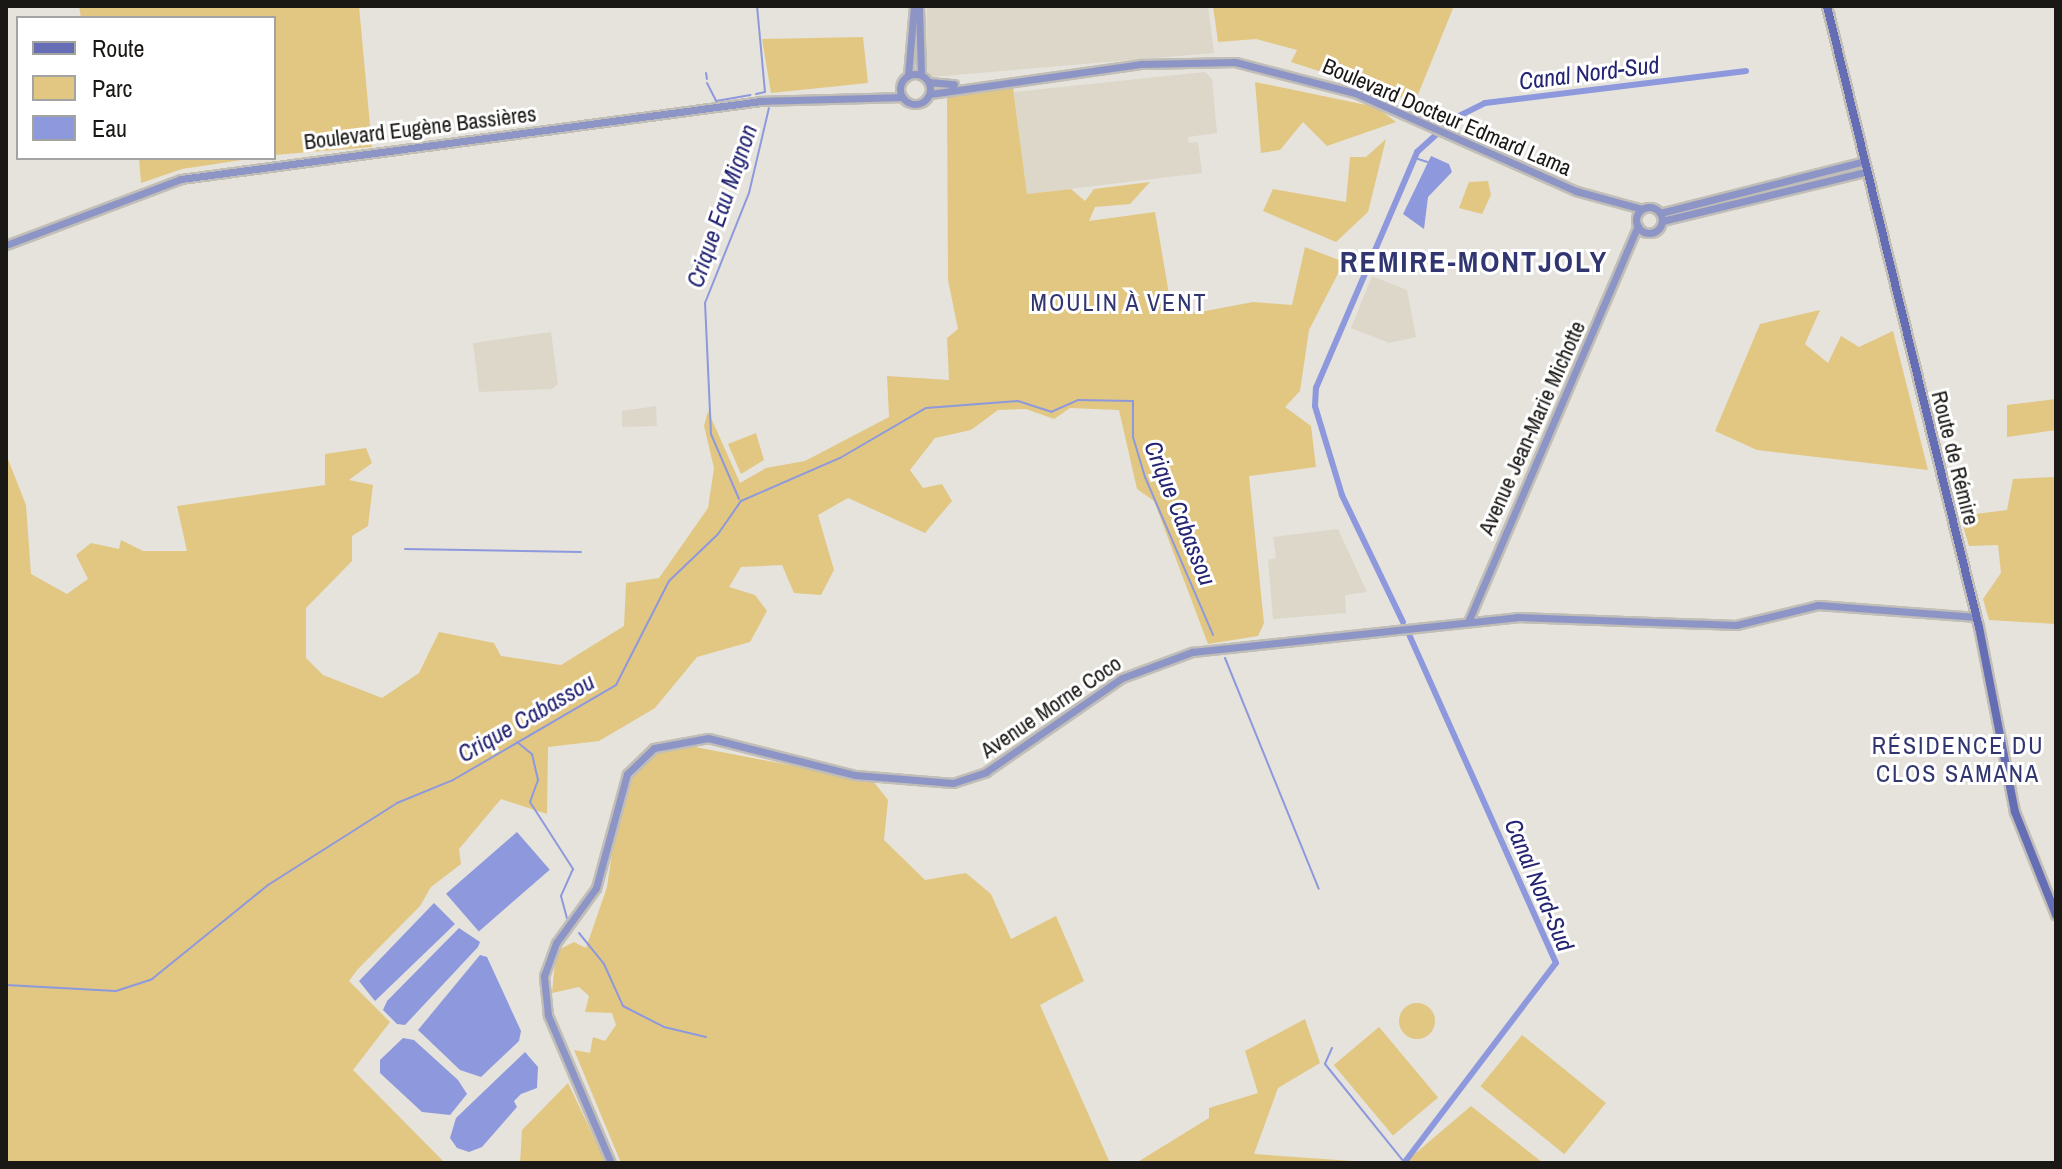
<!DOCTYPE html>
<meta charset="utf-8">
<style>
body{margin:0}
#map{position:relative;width:2062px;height:1169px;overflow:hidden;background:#e6e3dc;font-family:"Archivo Narrow",sans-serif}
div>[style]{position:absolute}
.built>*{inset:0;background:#dcd7c8}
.green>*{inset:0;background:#e1c782;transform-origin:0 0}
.round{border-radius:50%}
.water>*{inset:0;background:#8e99dd;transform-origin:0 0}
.stream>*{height:2px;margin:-1px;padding:0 1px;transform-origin:1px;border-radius:1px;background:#8e99dd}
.canal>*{height:6px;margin:-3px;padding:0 3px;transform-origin:3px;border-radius:3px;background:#8e99dd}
.roads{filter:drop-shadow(2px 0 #c1beb8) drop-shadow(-2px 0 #c1beb8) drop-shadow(0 2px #c1beb8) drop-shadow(0 -2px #c1beb8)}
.tertiary>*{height:7px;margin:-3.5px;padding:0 3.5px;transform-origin:3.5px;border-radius:3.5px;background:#8d95c6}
.tertiary>.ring{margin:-3.5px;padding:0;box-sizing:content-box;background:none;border:7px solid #8d95c6;border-radius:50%}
.secondary>*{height:8px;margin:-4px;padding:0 4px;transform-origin:4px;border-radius:4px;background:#656eb5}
span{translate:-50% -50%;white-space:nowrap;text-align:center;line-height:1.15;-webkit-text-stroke:6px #fff;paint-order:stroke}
.street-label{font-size:22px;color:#191815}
.water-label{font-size:24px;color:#252473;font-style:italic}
.neighbourhood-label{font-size:24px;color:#313671;letter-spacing:2px}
.district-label{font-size:30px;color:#313671;font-weight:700;letter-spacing:2px}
.frame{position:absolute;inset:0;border:8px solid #191815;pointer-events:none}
.legend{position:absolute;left:16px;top:16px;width:260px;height:144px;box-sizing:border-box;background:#fff;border:2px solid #a3a3a1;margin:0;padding:10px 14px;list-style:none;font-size:24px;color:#191815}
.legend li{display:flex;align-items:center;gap:16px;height:40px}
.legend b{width:40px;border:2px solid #a3a3a1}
</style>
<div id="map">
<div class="built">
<div style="clip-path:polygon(927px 6px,1208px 6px,1214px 53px,932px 77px,926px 68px)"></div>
<div style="clip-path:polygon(1205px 72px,1212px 79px,1217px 133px,1188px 137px,1189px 143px,1198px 142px,1202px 173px,1027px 194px,1014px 92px)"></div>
<div style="clip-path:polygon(1372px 276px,1407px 290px,1416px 337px,1389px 343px,1351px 328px)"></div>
<div style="clip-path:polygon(551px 332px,558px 384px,552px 389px,479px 392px,473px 343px)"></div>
<div style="clip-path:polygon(656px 406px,657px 426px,622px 427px,622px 411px)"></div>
<div style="clip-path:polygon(1338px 529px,1367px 592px,1345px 595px,1346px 613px,1273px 619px,1268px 560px,1276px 558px,1273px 537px)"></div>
</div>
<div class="green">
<div style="clip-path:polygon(79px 6px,359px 6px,372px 147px,274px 155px,274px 18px,81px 18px)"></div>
<div style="clip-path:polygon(1213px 6px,1454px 6px,1415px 102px,1291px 62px,1297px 50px,1256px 39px,1218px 42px)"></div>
<div style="clip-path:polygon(863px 37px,868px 83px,771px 93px,762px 39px)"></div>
<div style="clip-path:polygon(1255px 82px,1376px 107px,1396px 122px,1327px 146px,1303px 122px,1280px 150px,1261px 153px)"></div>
<div style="clip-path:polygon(1013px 87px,1027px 194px,1071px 189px,1085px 201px,1094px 189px,1150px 182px,1130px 204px,1095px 207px,1089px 221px,1155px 212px,1170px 300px,1195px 313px,1253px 302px,1292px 305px,1305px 247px,1344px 262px,1309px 330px,1300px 391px,1285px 407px,1311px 426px,1316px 467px,1249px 476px,1264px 623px,1258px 636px,1208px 644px,1154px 501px,1137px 489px,1119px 410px,1070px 408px,1054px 419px,1026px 409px,998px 410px,971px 430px,935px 438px,910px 470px,923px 488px,942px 484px,952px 501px,925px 533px,848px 498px,818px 515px,834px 570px,821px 595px,794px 593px,782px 565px,741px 567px,729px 587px,755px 595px,767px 611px,750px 642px,697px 657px,655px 708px,599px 741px,548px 747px,547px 814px,501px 799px,459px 849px,461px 864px,431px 887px,420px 906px,357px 970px,349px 981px,390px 1022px,353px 1070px,445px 1163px,6px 1163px,6px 454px,26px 505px,31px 574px,67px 594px,88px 579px,76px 555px,91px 543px,119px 549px,121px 540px,143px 551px,187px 551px,177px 506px,325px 485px,325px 454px,366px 448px,372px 463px,349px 480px,373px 485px,368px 526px,352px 536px,352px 561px,306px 608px,306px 658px,323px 675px,382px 698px,419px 673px,439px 632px,494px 643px,501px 656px,561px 665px,624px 626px,626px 583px,659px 578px,708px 508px,714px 468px,704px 426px,708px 411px,740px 483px,766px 468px,805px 461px,889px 417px,887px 376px,949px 380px,947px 338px,958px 329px,948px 280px,947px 95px)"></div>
<div style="clip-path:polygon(1386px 139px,1368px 212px,1336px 242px,1263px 211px,1273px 189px,1346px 202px,1350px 157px,1366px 157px)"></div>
<div style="clip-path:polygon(139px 158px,255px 158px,182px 169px,141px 183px)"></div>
<div style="clip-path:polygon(1488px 181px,1491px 195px,1482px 214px,1459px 208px,1469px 182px)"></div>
<div style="clip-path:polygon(1820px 310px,1805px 344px,1828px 363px,1841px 336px,1859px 347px,1893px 331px,1928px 470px,1757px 450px,1715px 431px,1760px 324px)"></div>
<div style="clip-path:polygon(2056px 399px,2056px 430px,2007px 437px,2007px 405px)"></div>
<div style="clip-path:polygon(756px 433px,764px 460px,741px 474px,728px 444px)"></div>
<div style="clip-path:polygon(2056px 477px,2056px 624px,1989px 620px,1983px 599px,2001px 573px,1998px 545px,1969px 546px,1960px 516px,2007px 510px,2013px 479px)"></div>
<div style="clip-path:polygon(685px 745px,873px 781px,888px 800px,884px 840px,925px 880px,966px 873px,991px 894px,1011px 939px,1056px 916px,1084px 981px,1040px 1005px,1110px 1163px,621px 1163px,574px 1050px,590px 1053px,593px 1037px,605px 1041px,616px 1025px,612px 1013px,585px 1012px,589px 996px,579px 987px,552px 993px,556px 951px,574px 942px,586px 948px,607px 887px,617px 819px,632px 775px,651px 755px)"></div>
<div class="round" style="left:1399px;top:1003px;width:36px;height:36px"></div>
<div style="clip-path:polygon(1305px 1019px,1320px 1063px,1278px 1088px,1254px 1154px,1382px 1163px,1136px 1163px,1209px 1118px,1209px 1108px,1258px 1093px,1245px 1051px)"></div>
<div style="left:1379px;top:1027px;width:92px;height:59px;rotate:50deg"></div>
<div style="left:1522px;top:1035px;width:108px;height:66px;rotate:39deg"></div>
<div style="clip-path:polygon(568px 1083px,606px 1163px,520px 1163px,522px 1130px)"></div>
<div style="clip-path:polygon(1471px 1106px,1543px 1163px,1404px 1163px)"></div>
</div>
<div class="water">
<div style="clip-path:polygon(1431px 156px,1449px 164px,1452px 172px,1428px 197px,1424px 229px,1403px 214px)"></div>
<div style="left:517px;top:832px;width:50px;height:94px;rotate:49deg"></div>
<div style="clip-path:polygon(434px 903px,455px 924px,375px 1001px,359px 981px)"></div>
<div style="clip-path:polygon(459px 928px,480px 942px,478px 947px,405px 1025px,397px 1024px,383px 1010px,387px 1001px)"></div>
<div style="clip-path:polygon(480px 955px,487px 957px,521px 1031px,519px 1041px,481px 1077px,460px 1070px,418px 1030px)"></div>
<div style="clip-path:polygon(403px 1038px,414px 1040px,458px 1080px,467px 1094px,450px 1115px,422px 1112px,380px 1073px,380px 1060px)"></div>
<div style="clip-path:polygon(525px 1052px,538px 1067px,537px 1088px,521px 1094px,514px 1101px,517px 1107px,482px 1147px,469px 1152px,457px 1148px,450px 1138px,456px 1118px)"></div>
</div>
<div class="stream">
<div style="left:1834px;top:11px;width:23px;rotate:80deg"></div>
<div style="left:706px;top:73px;width:6px;rotate:81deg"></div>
<div style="left:707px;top:83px;width:20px;rotate:63deg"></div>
<div style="left:716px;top:101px;width:35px;rotate:-10deg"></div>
<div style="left:756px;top:94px;width:9px;rotate:-13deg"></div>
<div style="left:765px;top:92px;width:86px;rotate:-95.3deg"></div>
<div style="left:1415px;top:158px;width:13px;rotate:18deg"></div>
<div style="left:739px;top:499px;width:71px;rotate:-113.3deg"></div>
<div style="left:711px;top:434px;width:131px;rotate:-92.6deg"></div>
<div style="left:705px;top:303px;width:118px;rotate:-68.2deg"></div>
<div style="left:749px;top:193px;width:87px;rotate:-76.8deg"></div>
<div style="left:405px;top:549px;width:176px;rotate:1deg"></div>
<div style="left:1225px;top:658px;width:249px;rotate:67.9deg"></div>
<div style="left:517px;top:742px;width:19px;rotate:39deg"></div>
<div style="left:532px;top:754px;width:27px;rotate:77deg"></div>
<div style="left:538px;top:780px;width:23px;rotate:110deg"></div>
<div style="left:530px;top:802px;width:80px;rotate:57.3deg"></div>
<div style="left:573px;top:869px;width:30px;rotate:114deg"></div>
<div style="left:561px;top:896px;width:23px;rotate:75deg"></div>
<div style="left:579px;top:933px;width:40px;rotate:51deg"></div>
<div style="left:604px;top:964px;width:46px;rotate:65.7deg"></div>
<div style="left:623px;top:1006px;width:46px;rotate:27.1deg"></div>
<div style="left:664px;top:1027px;width:43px;rotate:13.4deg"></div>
<div style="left:6px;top:985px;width:110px;rotate:3.1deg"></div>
<div style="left:116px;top:991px;width:38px;rotate:-18deg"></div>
<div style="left:152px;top:979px;width:149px;rotate:-39deg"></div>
<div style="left:268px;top:885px;width:153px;rotate:-32.4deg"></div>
<div style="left:397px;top:803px;width:61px;rotate:-22.3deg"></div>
<div style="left:453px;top:780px;width:189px;rotate:-30.2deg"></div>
<div style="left:616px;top:685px;width:117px;rotate:-63deg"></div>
<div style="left:669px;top:581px;width:68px;rotate:-43.8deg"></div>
<div style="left:718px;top:534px;width:40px;rotate:-55.1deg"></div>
<div style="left:741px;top:501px;width:108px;rotate:-23.5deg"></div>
<div style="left:840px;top:458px;width:99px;rotate:-30.2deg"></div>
<div style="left:926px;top:408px;width:92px;rotate:-4.4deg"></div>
<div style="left:1018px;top:401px;width:35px;rotate:18deg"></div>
<div style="left:1051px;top:412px;width:30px;rotate:-24deg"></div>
<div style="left:1078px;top:400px;width:55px;rotate:1deg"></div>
<div style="left:1133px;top:401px;width:36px;rotate:90deg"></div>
<div style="left:1133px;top:437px;width:42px;rotate:73.3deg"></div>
<div style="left:1145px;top:477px;width:172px;rotate:66.7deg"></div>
<div style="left:1332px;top:1048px;width:17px;rotate:114deg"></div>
<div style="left:1325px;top:1064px;width:126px;rotate:51.1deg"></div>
</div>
<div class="canal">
<div style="left:1441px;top:125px;width:49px;rotate:-26.6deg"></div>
<div style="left:1485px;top:103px;width:263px;rotate:-7deg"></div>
<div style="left:1403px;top:622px;width:141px;rotate:-115.7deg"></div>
<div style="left:1342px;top:495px;width:93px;rotate:-106.9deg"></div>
<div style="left:1315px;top:406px;width:18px;rotate:-87deg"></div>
<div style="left:1316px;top:388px;width:257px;rotate:-66.8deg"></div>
<div style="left:1417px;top:152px;width:25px;rotate:-42deg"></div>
<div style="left:1404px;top:1163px;width:251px;rotate:-52.8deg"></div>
<div style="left:1556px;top:963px;width:360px;rotate:-114.1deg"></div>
</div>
<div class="roads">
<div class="tertiary">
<div style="left:919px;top:6px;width:69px;rotate:88.3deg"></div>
<div class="ring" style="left:900px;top:74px;width:23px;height:23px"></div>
<div style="left:908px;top:75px;width:69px;rotate:-85deg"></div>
<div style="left:929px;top:82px;width:25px;rotate:5deg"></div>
<div style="left:930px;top:94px;width:214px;rotate:-8.1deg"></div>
<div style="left:1142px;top:64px;width:93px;rotate:-1.2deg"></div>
<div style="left:1235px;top:62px;width:124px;rotate:14.5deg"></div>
<div style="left:1355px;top:93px;width:242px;rotate:23.9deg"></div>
<div style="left:1576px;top:191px;width:68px;rotate:15.3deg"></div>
<div class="ring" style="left:1636px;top:207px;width:19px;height:19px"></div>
<div style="left:1660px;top:213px;width:207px;rotate:-14.2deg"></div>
<div style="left:1662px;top:221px;width:208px;rotate:-13.6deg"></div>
<div style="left:6px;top:245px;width:187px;rotate:-20.7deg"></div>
<div style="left:181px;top:179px;width:585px;rotate:-7.66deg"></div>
<div style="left:761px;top:101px;width:140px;rotate:-1.6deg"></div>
<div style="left:1468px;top:622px;width:431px;rotate:-66.8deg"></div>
<div style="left:611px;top:1163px;width:161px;rotate:-113.1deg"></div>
<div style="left:548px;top:1015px;width:39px;rotate:-96deg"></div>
<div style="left:544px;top:976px;width:35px;rotate:-70deg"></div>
<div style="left:556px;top:943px;width:68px;rotate:-54deg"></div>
<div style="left:596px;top:888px;width:118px;rotate:-74.8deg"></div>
<div style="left:627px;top:774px;width:37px;rotate:-44deg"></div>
<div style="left:654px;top:748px;width:55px;rotate:-10.5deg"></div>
<div style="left:708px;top:738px;width:152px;rotate:14.1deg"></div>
<div style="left:855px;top:775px;width:98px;rotate:4.7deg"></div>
<div style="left:953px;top:783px;width:35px;rotate:-18deg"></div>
<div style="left:986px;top:772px;width:165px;rotate:-34.7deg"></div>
<div style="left:1122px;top:678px;width:75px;rotate:-20.4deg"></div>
<div style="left:1192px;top:652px;width:327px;rotate:-6.1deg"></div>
<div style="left:1517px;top:617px;width:219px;rotate:2.1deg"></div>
<div style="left:1736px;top:625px;width:84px;rotate:-13.7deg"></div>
<div style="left:1818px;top:605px;width:159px;rotate:4.3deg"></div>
</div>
<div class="secondary">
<div style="left:1827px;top:6px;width:639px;rotate:76.25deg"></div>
<div style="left:1979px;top:627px;width:188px;rotate:79deg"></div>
<div style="left:2015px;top:812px;width:111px;rotate:68.3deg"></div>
</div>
</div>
<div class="street-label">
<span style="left:1447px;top:117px;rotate:23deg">Boulevard Docteur Edmard Lama</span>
<span style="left:420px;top:128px;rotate:-7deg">Boulevard Eugène Bassières</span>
<span style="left:1532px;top:428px;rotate:-66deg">Avenue Jean-Marie Michotte</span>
<span style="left:1955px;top:458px;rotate:76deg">Route de Rémire</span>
<span style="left:1051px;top:707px;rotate:-34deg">Avenue Morne Coco</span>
</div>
<div class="water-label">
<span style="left:1589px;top:73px;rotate:-7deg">Canal Nord-Sud</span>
<span style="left:722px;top:206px;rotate:-71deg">Crique Eau Mignon</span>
<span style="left:1180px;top:513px;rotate:68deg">Crique Cabassou</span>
<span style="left:526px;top:718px;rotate:-30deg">Crique Cabassou</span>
<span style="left:1539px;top:885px;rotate:67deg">Canal Nord-Sud</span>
</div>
<div class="neighbourhood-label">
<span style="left:1119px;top:303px">MOULIN À VENT</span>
<span style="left:1958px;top:760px">RÉSIDENCE DU<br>CLOS SAMANA</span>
</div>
<div class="district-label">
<span style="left:1474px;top:261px">REMIRE-MONTJOLY</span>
</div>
<div class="frame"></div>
<ul class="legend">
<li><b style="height:10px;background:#656eb5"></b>Route</li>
<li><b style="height:22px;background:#e1c782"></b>Parc</li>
<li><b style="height:22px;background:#8e99dd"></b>Eau</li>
</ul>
</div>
